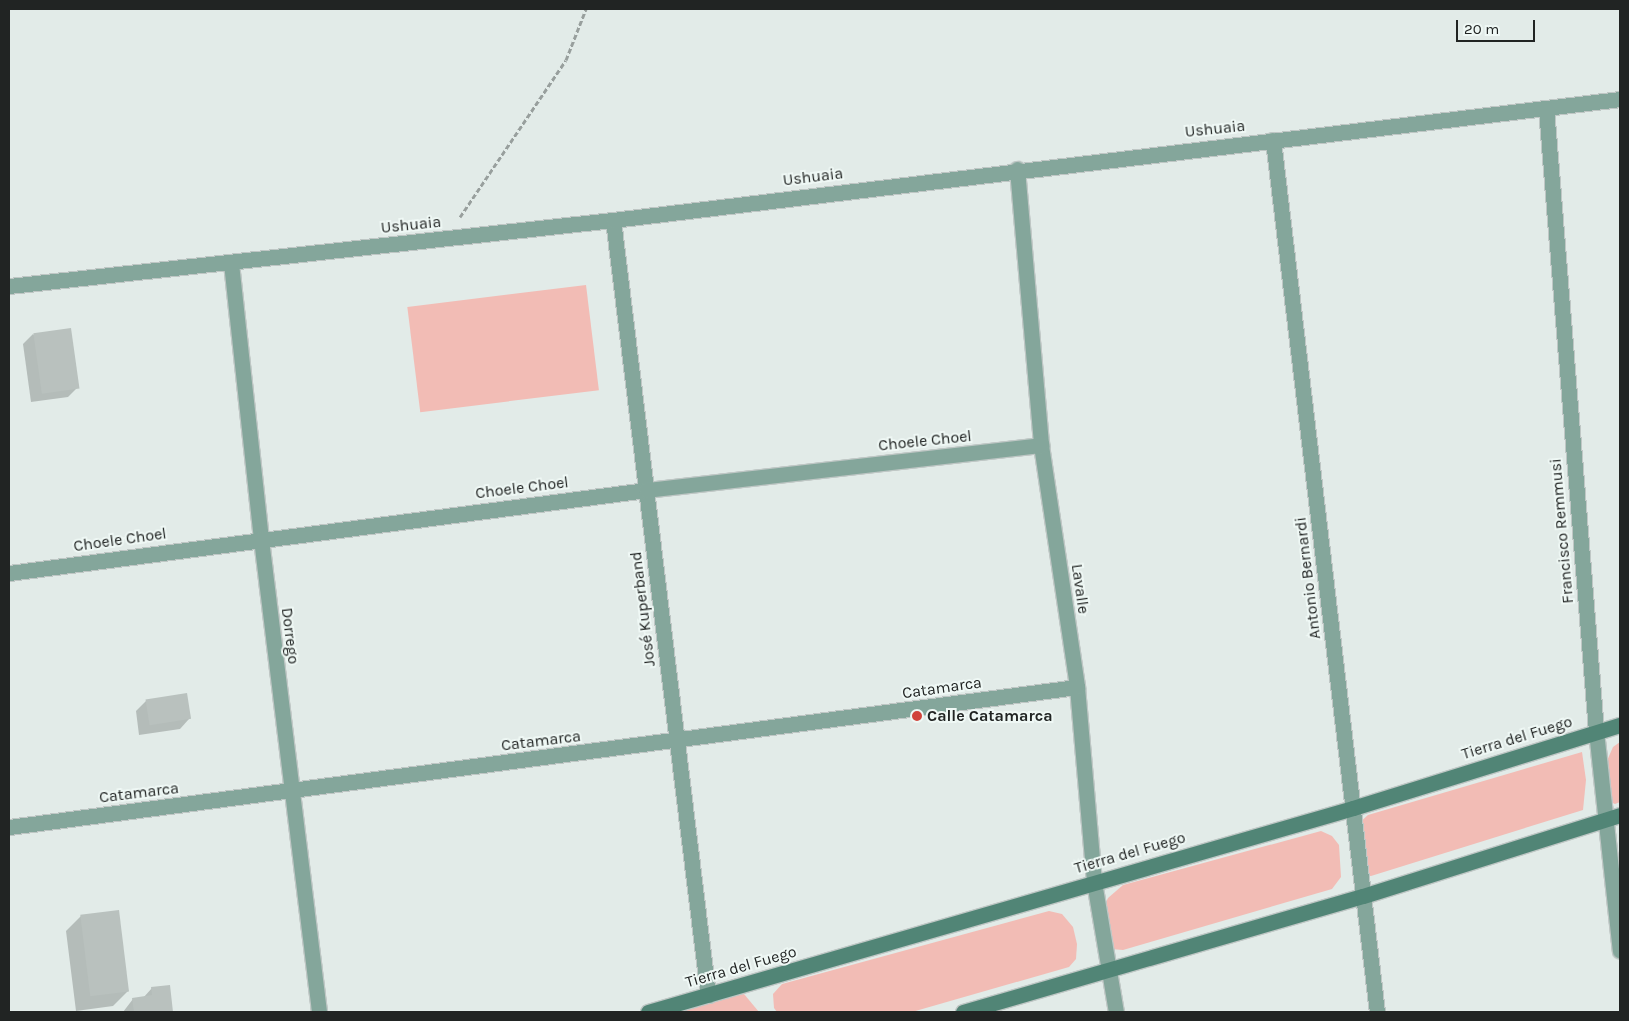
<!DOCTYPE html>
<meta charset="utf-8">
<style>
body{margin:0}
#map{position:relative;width:1629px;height:1021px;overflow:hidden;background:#e2ebe8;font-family:Karla,sans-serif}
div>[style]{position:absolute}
.green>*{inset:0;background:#f2bcb5;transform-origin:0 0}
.shadow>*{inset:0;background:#0003}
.building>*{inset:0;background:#b9c1be;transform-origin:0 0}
.path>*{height:3px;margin-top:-1.5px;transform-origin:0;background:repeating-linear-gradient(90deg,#989f9d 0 5px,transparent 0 7.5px)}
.roads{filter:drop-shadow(1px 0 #bfc7c5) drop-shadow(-1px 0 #bfc7c5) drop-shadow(0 1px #bfc7c5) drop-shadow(0 -1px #bfc7c5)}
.street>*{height:15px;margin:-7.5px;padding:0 7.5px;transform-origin:7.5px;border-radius:7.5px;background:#84a69b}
.secondary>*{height:15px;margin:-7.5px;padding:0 7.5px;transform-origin:7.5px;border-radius:7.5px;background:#518576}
.dots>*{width:14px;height:14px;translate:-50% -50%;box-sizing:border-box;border:2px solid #eff8f5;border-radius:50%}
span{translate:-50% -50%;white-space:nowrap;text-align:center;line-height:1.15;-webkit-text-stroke:4px #eff8f5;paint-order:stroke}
.street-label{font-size:16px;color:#212423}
.poi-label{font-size:16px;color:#212423;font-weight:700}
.left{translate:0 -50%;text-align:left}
.frame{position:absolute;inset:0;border:10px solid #212423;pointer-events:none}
.scale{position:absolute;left:1456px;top:20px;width:79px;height:22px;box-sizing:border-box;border:2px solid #212423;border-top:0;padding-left:6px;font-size:15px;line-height:18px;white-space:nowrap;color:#212423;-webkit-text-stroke:4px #eff8f5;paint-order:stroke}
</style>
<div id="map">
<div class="green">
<div style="left:586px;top:285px;width:106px;height:180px;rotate:83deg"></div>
<div style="clip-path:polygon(1620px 742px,1620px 802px,1615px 804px,1608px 801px,1602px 772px,1613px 747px)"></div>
<div style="clip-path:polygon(1582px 752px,1586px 780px,1583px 810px,1371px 876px,1362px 875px,1358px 824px,1368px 815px)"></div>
<div style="clip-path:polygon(1321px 831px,1332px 836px,1339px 845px,1341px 877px,1332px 889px,1123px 950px,1111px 949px,1100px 915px,1108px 898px,1123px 885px)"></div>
<div style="clip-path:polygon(1049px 911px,1062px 914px,1073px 927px,1077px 944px,1076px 959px,1069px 967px,912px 1012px,777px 1012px,774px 1008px,773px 994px,782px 984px)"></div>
<div style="clip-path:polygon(744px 994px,759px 1012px,679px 1012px,732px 996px)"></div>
</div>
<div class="shadow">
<div style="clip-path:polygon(33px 334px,78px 387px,68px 397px,31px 402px,23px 344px)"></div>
<div style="clip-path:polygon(146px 701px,189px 719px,180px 729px,139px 735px,136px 711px)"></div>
<div style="clip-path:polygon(81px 916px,128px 991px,113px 1006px,76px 1011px,66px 931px)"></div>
<div style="clip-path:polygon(169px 987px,171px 1012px,123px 1012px,133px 999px,143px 998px,152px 988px)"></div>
</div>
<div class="building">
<div style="left:71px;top:328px;width:61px;height:38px;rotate:82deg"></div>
<div style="left:187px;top:693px;width:26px;height:42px;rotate:81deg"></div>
<div style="left:119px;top:910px;width:82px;height:39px;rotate:83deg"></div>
<div style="clip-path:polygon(170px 985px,173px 1012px,134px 1012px,132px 998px,152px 995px,151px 987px)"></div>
</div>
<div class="path">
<div style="left:460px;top:217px;width:189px;rotate:-56deg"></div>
<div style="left:566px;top:60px;width:55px;rotate:-68.6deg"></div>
</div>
<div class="roads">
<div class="street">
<div style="left:1546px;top:108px;width:625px;rotate:85.41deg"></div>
<div style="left:1596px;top:731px;width:221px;rotate:83.8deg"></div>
<div style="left:1273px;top:140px;width:878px;rotate:83.2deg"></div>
<div style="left:1017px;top:169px;width:277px;rotate:85deg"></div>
<div style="left:1041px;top:445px;width:245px;rotate:81.5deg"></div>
<div style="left:1077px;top:687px;width:196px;rotate:85deg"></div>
<div style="left:1094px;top:882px;width:132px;rotate:80.4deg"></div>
<div style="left:613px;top:220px;width:781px;rotate:83.01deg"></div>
<div style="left:231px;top:263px;width:278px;rotate:83.8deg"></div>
<div style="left:261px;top:539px;width:477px;rotate:83deg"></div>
<div style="left:9px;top:286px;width:608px;rotate:-6.24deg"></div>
<div style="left:613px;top:220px;width:1014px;rotate:-6.85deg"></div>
<div style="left:9px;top:573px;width:642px;rotate:-7.42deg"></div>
<div style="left:646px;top:490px;width:398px;rotate:-6.5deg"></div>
<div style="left:9px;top:827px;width:1077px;rotate:-7.47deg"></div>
</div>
<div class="secondary">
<div style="left:648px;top:1012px;width:734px;rotate:-16.14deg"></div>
<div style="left:1353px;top:808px;width:280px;rotate:-17.3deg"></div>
<div style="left:963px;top:1012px;width:416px;rotate:-16.2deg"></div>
<div style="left:1363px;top:896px;width:269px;rotate:-17.5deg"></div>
</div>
</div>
<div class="dots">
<div style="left:917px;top:716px;background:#d1433b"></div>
</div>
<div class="street-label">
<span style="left:1215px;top:129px;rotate:-6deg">Ushuaia</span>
<span style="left:813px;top:177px;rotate:-7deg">Ushuaia</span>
<span style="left:411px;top:225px;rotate:-6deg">Ushuaia</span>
<span style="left:925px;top:441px;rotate:-6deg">Choele Choel</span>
<span style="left:522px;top:488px;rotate:-7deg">Choele Choel</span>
<span style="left:1562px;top:531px;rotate:-95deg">Francisco Remmusi</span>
<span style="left:120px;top:540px;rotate:-8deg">Choele Choel</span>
<span style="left:1308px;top:578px;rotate:-97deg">Antonio Bernardi</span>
<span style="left:1080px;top:589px;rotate:82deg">Lavalle</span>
<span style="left:643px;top:609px;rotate:-97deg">José Kuperband</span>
<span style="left:290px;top:636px;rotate:83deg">Dorrego</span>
<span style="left:942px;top:688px;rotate:-8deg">Catamarca</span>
<span style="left:1517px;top:738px;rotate:-17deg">Tierra del Fuego</span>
<span style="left:541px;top:741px;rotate:-7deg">Catamarca</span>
<span style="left:139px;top:793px;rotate:-7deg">Catamarca</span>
<span style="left:1130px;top:853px;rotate:-16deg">Tierra del Fuego</span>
<span style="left:741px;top:967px;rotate:-16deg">Tierra del Fuego</span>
</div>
<div class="poi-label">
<span class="left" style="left:927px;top:716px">Calle Catamarca</span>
</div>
<div class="frame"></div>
<div class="scale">20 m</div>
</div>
